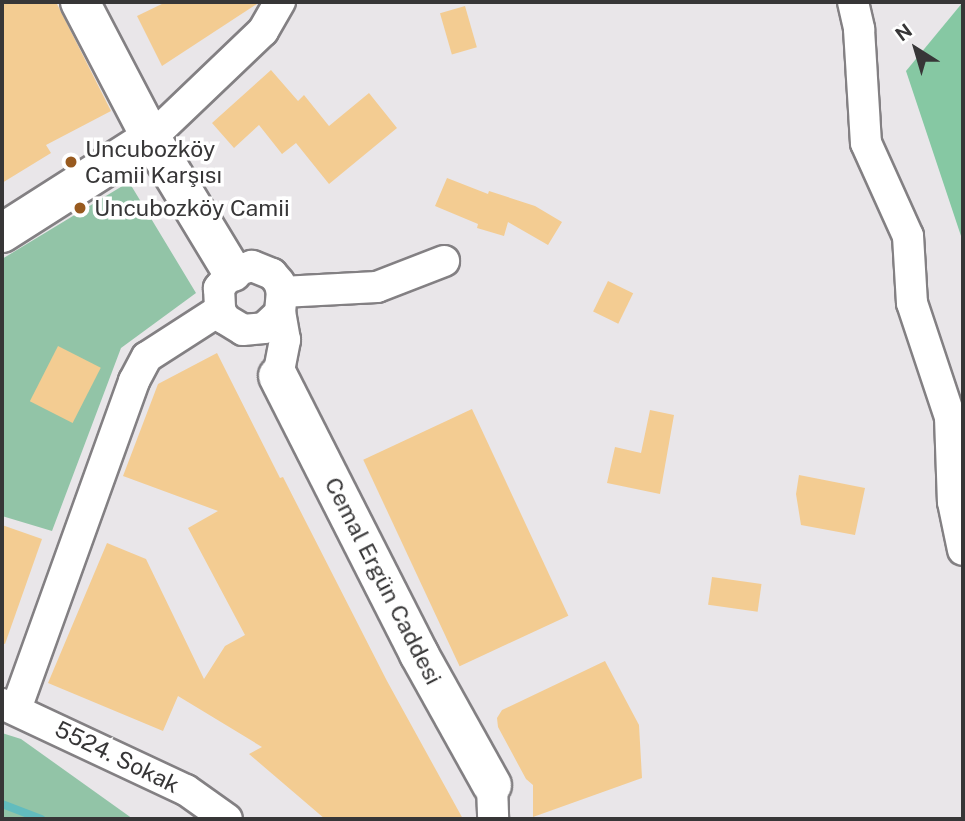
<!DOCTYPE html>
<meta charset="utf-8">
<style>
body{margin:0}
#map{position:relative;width:965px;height:821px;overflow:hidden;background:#e9e6e9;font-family:"Public Sans",sans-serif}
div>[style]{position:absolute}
.green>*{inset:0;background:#92c4a7}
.forest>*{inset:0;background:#86c8a3}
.stream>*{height:8px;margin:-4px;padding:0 4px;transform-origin:4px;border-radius:4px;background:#62bcbe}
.building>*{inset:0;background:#f3cc92;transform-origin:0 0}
.roads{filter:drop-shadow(2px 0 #838083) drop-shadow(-2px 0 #838083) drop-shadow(0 2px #838083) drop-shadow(0 -2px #838083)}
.street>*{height:30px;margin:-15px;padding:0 15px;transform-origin:15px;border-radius:15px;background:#fff}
.secondary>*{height:38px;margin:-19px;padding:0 19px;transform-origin:19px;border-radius:19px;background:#fff}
.dots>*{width:19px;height:19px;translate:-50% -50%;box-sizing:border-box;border:4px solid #fff;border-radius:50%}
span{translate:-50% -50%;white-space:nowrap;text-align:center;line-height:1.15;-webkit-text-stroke:7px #fff;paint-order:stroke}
.poi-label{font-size:23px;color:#373637}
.left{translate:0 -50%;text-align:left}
.street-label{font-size:23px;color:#373637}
.frame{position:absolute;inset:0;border:4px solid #373637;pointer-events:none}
.north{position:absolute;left:881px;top:14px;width:70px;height:70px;-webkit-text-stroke:5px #fff;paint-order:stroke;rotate:323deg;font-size:19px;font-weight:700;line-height:28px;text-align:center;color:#373637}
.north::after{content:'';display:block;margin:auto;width:24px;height:32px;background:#373637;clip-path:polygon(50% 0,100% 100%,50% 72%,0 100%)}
</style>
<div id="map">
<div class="green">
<div style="clip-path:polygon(129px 182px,196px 293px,121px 348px,52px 531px,2px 516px,2px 259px)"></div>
<div style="clip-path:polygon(2px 733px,21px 739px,133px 819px,2px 819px)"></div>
</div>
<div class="forest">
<div style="clip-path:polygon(963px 2px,963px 242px,906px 71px)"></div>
</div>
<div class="stream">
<div style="left:2px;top:804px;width:42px;rotate:21deg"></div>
</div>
<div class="building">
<div style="clip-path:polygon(2px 2px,56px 2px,111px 111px,46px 145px,51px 153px,2px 183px)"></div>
<div style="clip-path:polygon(166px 2px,260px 2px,162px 66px,137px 16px)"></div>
<div style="left:465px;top:6px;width:43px;height:26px;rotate:74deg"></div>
<div style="clip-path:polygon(271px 70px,298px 101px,304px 95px,329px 126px,369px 93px,397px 128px,329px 184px,296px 143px,282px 154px,259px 125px,234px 148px,212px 123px)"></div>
<div style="clip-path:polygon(447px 178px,488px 194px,489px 191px,535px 206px,562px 222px,548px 245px,508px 222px,504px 236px,477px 228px,478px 224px,435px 206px)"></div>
<div style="left:608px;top:281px;width:28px;height:34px;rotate:26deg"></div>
<div style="left:58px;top:346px;width:48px;height:62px;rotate:27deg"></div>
<div style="clip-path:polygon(217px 353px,280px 478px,283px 477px,387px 681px,463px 819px,325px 819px,249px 754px,262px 747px,178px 696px,163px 731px,48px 683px,107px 543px,146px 559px,204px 679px,225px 646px,245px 635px,188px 528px,218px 511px,123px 476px,158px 384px)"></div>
<div style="left:472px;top:409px;width:228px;height:120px;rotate:65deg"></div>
<div style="clip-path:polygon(650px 410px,674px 415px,660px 494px,607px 483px,615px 447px,641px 453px)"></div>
<div style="clip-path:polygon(799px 475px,865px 488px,855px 535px,801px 525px,796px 494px)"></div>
<div style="clip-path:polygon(2px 525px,42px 539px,5px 644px,2px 643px)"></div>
<div style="left:712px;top:577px;width:50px;height:28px;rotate:8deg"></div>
<div style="clip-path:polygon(605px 661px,639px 725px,642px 778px,533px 817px,533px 785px,526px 779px,498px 727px,497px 718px,502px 710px)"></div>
</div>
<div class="roads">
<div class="street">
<div style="left:853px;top:2px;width:28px;rotate:77deg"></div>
<div style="left:859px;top:29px;width:114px;rotate:86.5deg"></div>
<div style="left:866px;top:143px;width:102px;rotate:65.7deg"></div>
<div style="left:908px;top:236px;width:67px;rotate:86.6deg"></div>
<div style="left:912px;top:303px;width:120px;rotate:71.6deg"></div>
<div style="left:950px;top:417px;width:85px;rotate:88deg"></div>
<div style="left:953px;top:502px;width:49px;rotate:78.2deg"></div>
<div style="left:151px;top:138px;width:155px;rotate:-43.7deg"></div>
<div style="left:263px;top:31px;width:34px;rotate:-60deg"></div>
<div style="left:282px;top:292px;width:95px;rotate:-3deg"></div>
<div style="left:377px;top:287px;width:72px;rotate:-21.2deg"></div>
<div style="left:278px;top:376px;width:37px;rotate:-79deg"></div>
<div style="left:285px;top:340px;width:27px;rotate:-100deg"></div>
<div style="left:280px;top:313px;width:21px;rotate:-85deg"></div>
<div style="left:282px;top:292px;width:10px;rotate:-107deg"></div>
<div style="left:279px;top:282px;width:11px;rotate:-131deg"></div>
<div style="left:272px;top:274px;width:22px;rotate:-158deg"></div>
<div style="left:252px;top:266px;width:21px;rotate:163deg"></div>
<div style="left:232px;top:272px;width:21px;rotate:129deg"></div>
<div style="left:219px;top:288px;width:22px;rotate:87deg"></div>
<div style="left:220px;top:310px;width:10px;rotate:61deg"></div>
<div style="left:225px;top:319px;width:21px;rotate:31deg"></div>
<div style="left:243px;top:330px;width:21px;rotate:-5deg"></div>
<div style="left:264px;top:328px;width:22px;rotate:-43deg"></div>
<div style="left:2px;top:704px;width:203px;rotate:25.1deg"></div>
<div style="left:186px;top:790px;width:50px;rotate:35.3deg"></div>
<div style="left:16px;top:709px;width:349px;rotate:-70.2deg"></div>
<div style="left:134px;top:381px;width:27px;rotate:-62deg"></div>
<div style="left:147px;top:357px;width:87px;rotate:-32.8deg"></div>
<div style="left:492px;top:785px;width:34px;rotate:88deg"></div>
</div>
<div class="secondary">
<div style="left:80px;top:2px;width:153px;rotate:62.4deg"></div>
<div style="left:151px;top:138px;width:157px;rotate:58.8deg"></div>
<div style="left:2px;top:233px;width:177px;rotate:-32.5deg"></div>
<div style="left:278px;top:376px;width:312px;rotate:63.1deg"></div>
<div style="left:419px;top:654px;width:150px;rotate:60.9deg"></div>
</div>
</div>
<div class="dots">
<div style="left:71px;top:162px;background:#985a1f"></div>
<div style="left:80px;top:208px;background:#985a1f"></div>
</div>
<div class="poi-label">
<span class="left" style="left:85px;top:162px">Uncubozköy<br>Camii Karşısı</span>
<span class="left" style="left:94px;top:208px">Uncubozköy Camii</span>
</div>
<div class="street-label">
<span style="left:383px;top:581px;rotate:63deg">Cemal Ergün Caddesi</span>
<span style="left:117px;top:757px;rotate:26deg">5524. Sokak</span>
</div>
<div class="frame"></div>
<div class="north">N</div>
</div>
